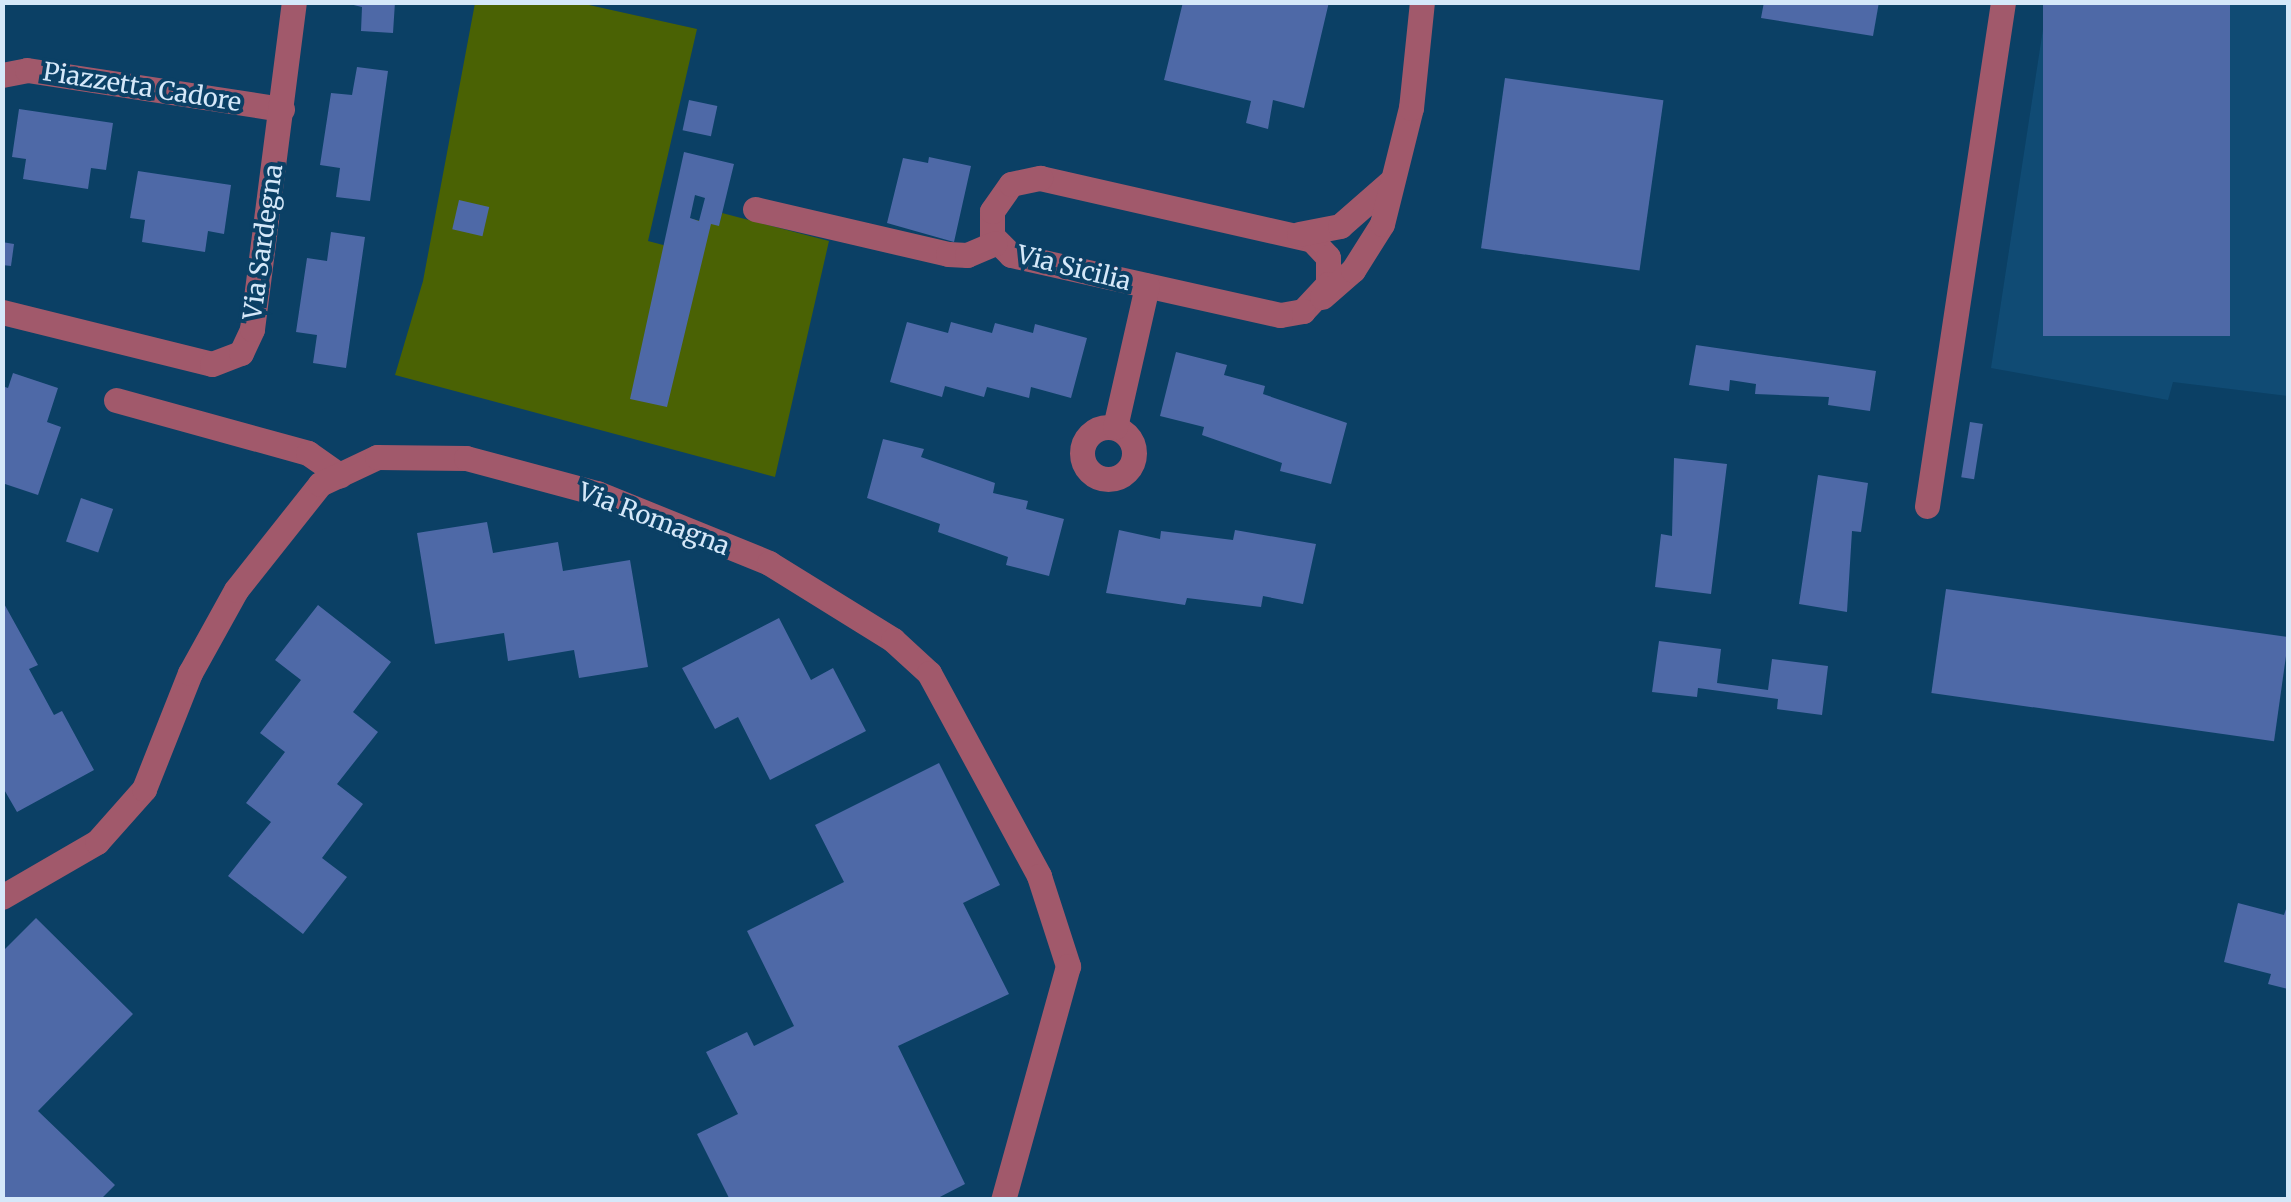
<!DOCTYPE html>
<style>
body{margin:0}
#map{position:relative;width:2291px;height:1202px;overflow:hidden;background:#0b4065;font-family:Merriweather,serif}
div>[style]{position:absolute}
.built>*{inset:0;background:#104b74}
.green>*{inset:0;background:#4a6204}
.building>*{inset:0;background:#4e69a7;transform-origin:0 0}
.minor>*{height:25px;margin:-12.5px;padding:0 12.5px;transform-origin:12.5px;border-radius:12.5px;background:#a1596b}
.minor>.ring{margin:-12.5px;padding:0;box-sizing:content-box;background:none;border:25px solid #a1596b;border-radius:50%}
span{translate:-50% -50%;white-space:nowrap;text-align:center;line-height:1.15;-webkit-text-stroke:8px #0b4065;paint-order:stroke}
.street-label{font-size:25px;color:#d5e8f9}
.frame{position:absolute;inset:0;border:5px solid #d5e8f9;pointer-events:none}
</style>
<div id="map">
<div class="built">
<div style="clip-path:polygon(2047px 3px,2288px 3px,2288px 396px,2173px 382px,2168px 400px,1991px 368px)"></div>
</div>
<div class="green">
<div style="clip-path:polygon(475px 3px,580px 3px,697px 29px,648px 241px,667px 246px,674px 215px,719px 225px,722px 213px,829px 241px,775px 477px,395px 375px,423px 281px)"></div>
</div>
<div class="building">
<div style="clip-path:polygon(341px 2px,395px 2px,393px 33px,361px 31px,362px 7px)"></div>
<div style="clip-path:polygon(1183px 2px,1329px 2px,1304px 108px,1273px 100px,1268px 129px,1246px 123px,1251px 101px,1164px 80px)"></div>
<div style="clip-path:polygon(1764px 2px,1879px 2px,1873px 36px,1761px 18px)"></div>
<div style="left:2043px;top:2px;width:187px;height:334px"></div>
<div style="clip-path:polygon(357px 67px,388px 71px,370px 201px,336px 197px,340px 168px,320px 165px,331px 93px,352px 95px)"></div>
<div style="left:1505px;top:78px;width:160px;height:172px;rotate:8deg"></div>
<div style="left:689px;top:100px;width:29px;height:31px;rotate:12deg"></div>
<div style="clip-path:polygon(19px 109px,113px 123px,106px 170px,91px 168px,88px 189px,23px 179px,26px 159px,12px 157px)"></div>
<div style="clip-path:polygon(evenodd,684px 152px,734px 164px,719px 226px,711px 224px,667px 407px,630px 399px,684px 152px,695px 195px,705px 198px,699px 221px,690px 218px,695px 195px)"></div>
<div style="clip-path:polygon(929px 157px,971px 166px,954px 242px,887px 223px,903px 158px,928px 163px)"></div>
<div style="clip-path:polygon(138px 171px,231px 185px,224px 234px,208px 231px,205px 252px,142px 242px,145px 220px,130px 218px)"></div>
<div style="left:459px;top:200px;width:31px;height:30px;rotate:13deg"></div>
<div style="clip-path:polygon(331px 232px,365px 237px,346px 368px,313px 363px,317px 335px,296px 332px,307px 258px,327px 261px)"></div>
<div style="clip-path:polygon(2px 242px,14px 244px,11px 266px,2px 265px)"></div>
<div style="clip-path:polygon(907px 322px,948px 333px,951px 322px,992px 333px,995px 323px,1033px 333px,1035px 324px,1087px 338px,1071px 398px,1031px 387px,1029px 398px,987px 387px,984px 397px,945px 386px,942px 397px,890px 382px)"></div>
<div style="clip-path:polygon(1696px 345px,1876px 371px,1870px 411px,1828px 405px,1829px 397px,1755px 394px,1756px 384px,1730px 380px,1729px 391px,1689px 385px)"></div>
<div style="clip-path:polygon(1176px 352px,1227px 365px,1224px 375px,1265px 386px,1263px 394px,1347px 423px,1331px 484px,1280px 471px,1282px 463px,1202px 435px,1204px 427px,1160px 416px)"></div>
<div style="clip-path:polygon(13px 373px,58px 388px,47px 422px,61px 427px,38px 495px,2px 483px,2px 386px,8px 388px)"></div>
<div style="left:1970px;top:422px;width:13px;height:56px;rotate:9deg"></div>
<div style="clip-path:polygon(883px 439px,924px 449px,921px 457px,995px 483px,993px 493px,1028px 501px,1026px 509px,1064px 519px,1049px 576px,1006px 565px,1008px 557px,938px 532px,940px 524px,867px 498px)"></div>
<div style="clip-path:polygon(1674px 458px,1727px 464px,1711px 594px,1655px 587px,1661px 534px,1672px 536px)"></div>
<div style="clip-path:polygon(1818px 475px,1868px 483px,1861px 532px,1852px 531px,1847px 612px,1799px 604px)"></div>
<div style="left:81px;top:498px;width:34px;height:46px;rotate:19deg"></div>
<div style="clip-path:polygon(487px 522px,493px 553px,558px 542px,563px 571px,630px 560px,648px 667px,579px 678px,574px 650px,508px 661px,504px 633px,435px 644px,417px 533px)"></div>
<div style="clip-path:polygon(1119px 530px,1160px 539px,1161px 531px,1233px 540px,1235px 530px,1316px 544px,1303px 604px,1263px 596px,1261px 607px,1187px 598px,1185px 605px,1106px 593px)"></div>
<div style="left:1946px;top:589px;width:346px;height:105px;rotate:8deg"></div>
<div style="clip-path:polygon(2px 600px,38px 665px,29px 669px,54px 715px,62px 711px,94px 770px,17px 812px,2px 786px)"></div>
<div style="clip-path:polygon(318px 605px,391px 662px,353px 712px,378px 732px,337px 784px,363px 804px,322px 858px,347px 877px,303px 934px,228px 876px,271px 822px,246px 803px,285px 752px,260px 733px,301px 680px,275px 660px)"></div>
<div style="clip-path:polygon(779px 618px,811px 680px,833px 668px,866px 731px,770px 780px,738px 717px,715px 729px,682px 668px)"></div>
<div style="clip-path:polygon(1659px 641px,1721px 649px,1717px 683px,1768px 690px,1772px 659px,1828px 666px,1822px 715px,1777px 709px,1778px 699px,1698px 688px,1697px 697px,1652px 692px)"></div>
<div style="clip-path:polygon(939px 763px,1000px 885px,963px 903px,1009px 994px,898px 1046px,965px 1184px,934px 1200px,730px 1200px,697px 1134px,738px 1114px,706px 1052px,747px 1032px,754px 1046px,794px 1026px,747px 931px,844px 882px,815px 825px)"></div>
<div style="clip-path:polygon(2238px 903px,2284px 915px,2288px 903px,2288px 989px,2268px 984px,2271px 974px,2224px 962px)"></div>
<div style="clip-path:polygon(36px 918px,133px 1014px,38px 1111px,115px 1185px,100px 1200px,2px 1200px,2px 952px)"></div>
</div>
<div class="minor">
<div style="left:2px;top:75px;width:25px;rotate:-11deg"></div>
<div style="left:27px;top:70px;width:258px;rotate:8.7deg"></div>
<div style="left:1040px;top:178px;width:279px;rotate:12.8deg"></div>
<div style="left:1312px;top:240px;width:23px;rotate:47deg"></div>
<div style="left:1328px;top:257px;width:27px;rotate:90deg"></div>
<div style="left:1328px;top:284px;width:37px;rotate:133deg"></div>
<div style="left:1303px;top:311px;width:23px;rotate:170deg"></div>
<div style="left:1280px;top:315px;width:276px;rotate:-167.4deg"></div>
<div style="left:1011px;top:255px;width:27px;rotate:-135deg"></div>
<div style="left:992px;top:236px;width:25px;rotate:-90deg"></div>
<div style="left:992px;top:211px;width:33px;rotate:-55deg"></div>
<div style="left:1011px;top:184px;width:30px;rotate:-12deg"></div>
<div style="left:755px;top:209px;width:198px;rotate:13.1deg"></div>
<div style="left:948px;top:254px;width:19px;rotate:3deg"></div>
<div style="left:967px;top:255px;width:30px;rotate:-23deg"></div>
<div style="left:1299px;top:234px;width:42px;rotate:-11deg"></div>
<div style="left:1340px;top:226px;width:67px;rotate:-41.3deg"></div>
<div style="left:1322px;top:297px;width:41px;rotate:-41.1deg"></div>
<div style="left:1353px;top:270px;width:54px;rotate:-57.8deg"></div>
<div style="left:1382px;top:224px;width:120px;rotate:-76deg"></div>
<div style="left:1411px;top:108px;width:107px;rotate:-84.1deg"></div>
<div style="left:2px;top:312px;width:216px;rotate:13.9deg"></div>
<div style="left:212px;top:364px;width:31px;rotate:-21deg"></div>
<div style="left:241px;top:353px;width:26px;rotate:-65deg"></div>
<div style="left:252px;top:329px;width:330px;rotate:-82.7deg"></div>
<div style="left:116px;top:400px;width:199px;rotate:15.4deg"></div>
<div style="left:308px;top:453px;width:39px;rotate:35deg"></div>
<div class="ring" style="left:1082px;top:427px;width:27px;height:27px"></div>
<div style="left:1115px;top:427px;width:145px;rotate:-77.2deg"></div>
<div style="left:1927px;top:506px;width:510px;rotate:-81.42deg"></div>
<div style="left:2px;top:897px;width:110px;rotate:-30.1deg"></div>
<div style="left:97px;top:842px;width:71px;rotate:-48.4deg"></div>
<div style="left:144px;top:789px;width:125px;rotate:-68.4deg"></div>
<div style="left:190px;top:673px;width:95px;rotate:-61deg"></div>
<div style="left:236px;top:590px;width:135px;rotate:-51.6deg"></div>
<div style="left:320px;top:484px;width:63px;rotate:-25.3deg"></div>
<div style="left:377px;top:457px;width:89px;rotate:0.6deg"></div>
<div style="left:466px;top:458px;width:136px;rotate:15deg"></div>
<div style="left:597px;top:493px;width:186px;rotate:22.1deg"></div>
<div style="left:769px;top:563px;width:146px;rotate:31.8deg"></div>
<div style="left:893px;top:640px;width:49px;rotate:42.5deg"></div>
<div style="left:929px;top:673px;width:231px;rotate:61.5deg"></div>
<div style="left:1039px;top:876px;width:95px;rotate:72.1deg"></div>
<div style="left:1068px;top:966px;width:243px;rotate:105.5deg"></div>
</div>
<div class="street-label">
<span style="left:142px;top:87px;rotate:9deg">Piazzetta Cadore</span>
<span style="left:263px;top:242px;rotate:-82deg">Via Sardegna</span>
<span style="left:1074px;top:268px;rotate:14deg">Via Sicilia</span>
<span style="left:654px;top:519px;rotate:21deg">Via Romagna</span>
</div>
<div class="frame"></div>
</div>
